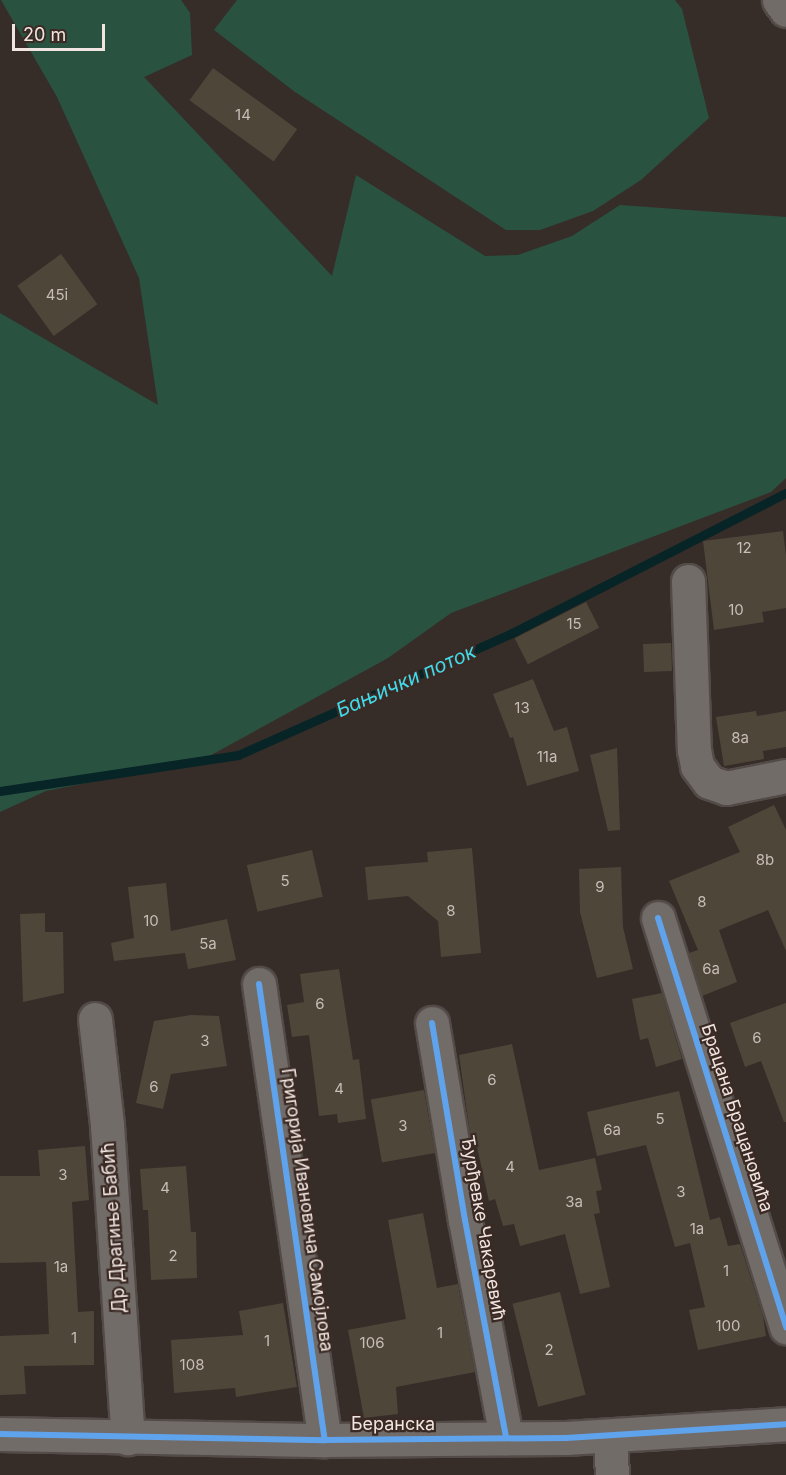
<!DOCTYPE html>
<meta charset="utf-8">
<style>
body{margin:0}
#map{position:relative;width:786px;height:1475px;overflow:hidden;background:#362d29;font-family:Inter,sans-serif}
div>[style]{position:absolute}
.green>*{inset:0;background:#295340}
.stream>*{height:9px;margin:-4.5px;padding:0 4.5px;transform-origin:4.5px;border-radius:4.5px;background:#072426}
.building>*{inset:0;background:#4f463a;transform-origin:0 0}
.roads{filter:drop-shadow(2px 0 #534b48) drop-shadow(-2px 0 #534b48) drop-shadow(0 2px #534b48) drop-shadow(0 -2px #534b48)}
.minor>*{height:33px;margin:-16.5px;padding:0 16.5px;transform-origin:16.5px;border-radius:16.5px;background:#726c69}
.cycleway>*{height:6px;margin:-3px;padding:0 3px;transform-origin:3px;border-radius:3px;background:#60a3ed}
span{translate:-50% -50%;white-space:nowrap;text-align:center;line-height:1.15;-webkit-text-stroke:4.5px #3b2a24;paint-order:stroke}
.number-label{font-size:15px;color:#c8bdb7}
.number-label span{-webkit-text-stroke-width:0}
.street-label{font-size:18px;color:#f0e5e1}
.water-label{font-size:20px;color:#40daea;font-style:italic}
.scale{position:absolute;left:12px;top:24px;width:93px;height:27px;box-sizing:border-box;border:3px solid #f0e5e1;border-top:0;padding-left:8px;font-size:18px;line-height:21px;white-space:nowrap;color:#f0e5e1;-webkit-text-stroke:4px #3b2a24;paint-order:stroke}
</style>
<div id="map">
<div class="green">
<div style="clip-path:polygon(1px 0,181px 0,190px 13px,192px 55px,144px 77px,332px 276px,356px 175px,485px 256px,518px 255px,572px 236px,620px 205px,786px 217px,786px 478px,771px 492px,451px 613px,388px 658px,202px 760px,46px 791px,0 812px,0 313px,158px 405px,139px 278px,57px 97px)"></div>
<div style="clip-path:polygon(237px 0,675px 0,682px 9px,709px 118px,641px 180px,593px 211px,540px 230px,506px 230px,295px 92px,214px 30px)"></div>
</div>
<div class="stream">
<div style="left:0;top:791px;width:241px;rotate:-8.6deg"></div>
<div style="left:238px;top:755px;width:300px;rotate:-24deg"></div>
<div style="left:512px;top:633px;width:308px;rotate:-27.1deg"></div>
</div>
<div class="building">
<div style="left:213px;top:68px;width:104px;height:40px;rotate:36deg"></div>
<div style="left:61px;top:254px;width:62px;height:54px;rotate:54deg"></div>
<div style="clip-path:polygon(783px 531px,786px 556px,786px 608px,762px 612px,764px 622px,714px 630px,703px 541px)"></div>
<div style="left:586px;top:602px;width:29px;height:80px;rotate:63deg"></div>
<div style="left:671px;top:643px;width:28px;height:28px;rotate:88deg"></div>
<div style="clip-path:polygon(533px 679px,554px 731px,567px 727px,579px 771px,527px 786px,513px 737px,510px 738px,493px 694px)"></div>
<div style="clip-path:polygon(756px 711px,757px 716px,786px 711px,786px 747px,763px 751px,764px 759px,724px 766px,716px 717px)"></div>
<div style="clip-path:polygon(617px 748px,620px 830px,608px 831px,590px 755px)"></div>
<div style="clip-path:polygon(774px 805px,786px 830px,786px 951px,768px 910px,719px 930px,737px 982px,702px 996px,689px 953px,698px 950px,669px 881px,740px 852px,728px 827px)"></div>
<div style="clip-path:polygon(472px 848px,481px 953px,441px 957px,438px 921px,408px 896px,368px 900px,365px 867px,428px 862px,427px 852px)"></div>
<div style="left:312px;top:850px;width:48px;height:67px;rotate:77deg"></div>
<div style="clip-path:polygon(621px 867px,623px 927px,633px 969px,597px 978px,580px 912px,579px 869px)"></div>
<div style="clip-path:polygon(166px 883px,171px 931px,227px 919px,236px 960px,188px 969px,185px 953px,114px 961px,111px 943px,134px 938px,128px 887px)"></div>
<div style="clip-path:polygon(45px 913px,45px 932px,63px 932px,64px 993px,23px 1002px,20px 914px)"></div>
<div style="clip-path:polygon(339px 969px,353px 1060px,359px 1059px,366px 1119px,338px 1123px,337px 1114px,319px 1116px,309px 1035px,292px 1037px,287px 1005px,304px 1002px,300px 974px)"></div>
<div style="clip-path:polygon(662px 993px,682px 1059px,656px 1067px,648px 1038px,640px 1040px,632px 999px)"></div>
<div style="clip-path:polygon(786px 1003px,786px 1122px,784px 1122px,761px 1061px,745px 1067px,730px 1023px)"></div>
<div style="clip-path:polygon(191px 1015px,219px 1016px,227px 1066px,171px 1074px,163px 1109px,136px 1103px,154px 1021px)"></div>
<div style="clip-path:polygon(512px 1044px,539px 1170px,595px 1158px,602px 1190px,596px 1191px,600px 1213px,594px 1214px,610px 1287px,580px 1294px,565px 1234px,520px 1246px,514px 1224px,503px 1226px,495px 1199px,489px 1201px,477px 1147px,472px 1148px,459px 1055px)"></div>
<div style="left:424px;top:1090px;width:64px;height:54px;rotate:80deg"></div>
<div style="clip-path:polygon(679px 1091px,710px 1220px,720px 1217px,728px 1246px,740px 1244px,763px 1316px,766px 1336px,698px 1350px,689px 1310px,705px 1307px,690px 1243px,675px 1247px,646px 1145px,597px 1156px,587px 1112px)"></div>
<div style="clip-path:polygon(85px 1146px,89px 1200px,72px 1202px,78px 1312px,94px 1311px,94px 1365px,24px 1366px,26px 1394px,0 1395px,0 1336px,49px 1334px,46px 1262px,0 1263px,0 1176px,40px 1176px,38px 1150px)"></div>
<div style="clip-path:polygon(186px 1166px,191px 1232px,196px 1232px,197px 1278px,151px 1280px,148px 1210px,143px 1210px,140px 1169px)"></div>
<div style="clip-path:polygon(423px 1213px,437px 1288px,458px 1284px,475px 1372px,396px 1387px,398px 1414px,364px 1418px,348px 1330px,406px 1319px,388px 1220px)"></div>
<div style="left:560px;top:1292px;width:106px;height:49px;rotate:76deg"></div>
<div style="clip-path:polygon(283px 1303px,297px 1387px,236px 1397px,235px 1388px,174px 1393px,171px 1340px,243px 1335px,239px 1311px)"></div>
</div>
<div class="roads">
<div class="minor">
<div style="left:779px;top:0;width:12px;rotate:55deg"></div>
<div style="left:688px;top:581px;width:169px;rotate:88deg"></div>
<div style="left:694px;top:750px;width:16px;rotate:79deg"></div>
<div style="left:697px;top:766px;width:20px;rotate:53deg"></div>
<div style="left:709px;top:782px;width:18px;rotate:19deg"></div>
<div style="left:726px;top:788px;width:61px;rotate:-11.3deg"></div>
<div style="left:658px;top:918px;width:429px;rotate:72.6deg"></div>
<div style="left:259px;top:984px;width:461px;rotate:81.8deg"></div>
<div style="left:95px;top:1019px;width:107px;rotate:83.5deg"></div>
<div style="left:107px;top:1125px;width:314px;rotate:86.2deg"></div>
<div style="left:432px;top:1023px;width:200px;rotate:80.5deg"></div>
<div style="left:465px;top:1220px;width:222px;rotate:79.3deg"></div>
<div style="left:0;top:1434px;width:325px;rotate:1.1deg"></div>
<div style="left:325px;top:1440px;width:241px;rotate:-0.5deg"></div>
<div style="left:566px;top:1438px;width:220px;rotate:-3.6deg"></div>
<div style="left:610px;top:1437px;width:38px;rotate:87deg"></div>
</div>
</div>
<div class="cycleway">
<div style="left:658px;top:918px;width:429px;rotate:72.6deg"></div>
<div style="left:259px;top:984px;width:461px;rotate:81.8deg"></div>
<div style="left:432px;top:1023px;width:200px;rotate:80.5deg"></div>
<div style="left:465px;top:1220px;width:222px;rotate:79.3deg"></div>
<div style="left:0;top:1434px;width:325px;rotate:1.1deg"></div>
<div style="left:325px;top:1440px;width:241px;rotate:-0.5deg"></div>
<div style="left:566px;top:1438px;width:220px;rotate:-3.6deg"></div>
</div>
<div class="number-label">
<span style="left:243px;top:115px">14</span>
<span style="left:57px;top:295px">45i</span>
<span style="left:744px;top:548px">12</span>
<span style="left:736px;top:610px">10</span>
<span style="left:574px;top:624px">15</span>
<span style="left:522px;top:708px">13</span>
<span style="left:740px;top:738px">8a</span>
<span style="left:547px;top:757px">11a</span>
<span style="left:765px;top:860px">8b</span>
<span style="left:285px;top:881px">5</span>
<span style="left:600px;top:887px">9</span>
<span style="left:702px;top:902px">8</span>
<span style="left:451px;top:911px">8</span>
<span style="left:151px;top:921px">10</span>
<span style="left:208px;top:944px">5a</span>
<span style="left:711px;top:969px">6a</span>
<span style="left:320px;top:1004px">6</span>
<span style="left:757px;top:1038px">6</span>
<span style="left:205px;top:1041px">3</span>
<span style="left:492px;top:1080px">6</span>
<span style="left:154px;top:1087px">6</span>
<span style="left:339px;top:1089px">4</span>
<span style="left:660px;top:1119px">5</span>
<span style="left:403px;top:1126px">3</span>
<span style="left:612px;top:1130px">6a</span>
<span style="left:510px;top:1167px">4</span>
<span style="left:63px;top:1175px">3</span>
<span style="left:165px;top:1188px">4</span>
<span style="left:681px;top:1192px">3</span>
<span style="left:574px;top:1202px">3a</span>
<span style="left:697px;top:1229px">1a</span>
<span style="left:173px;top:1256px">2</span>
<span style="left:61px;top:1267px">1a</span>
<span style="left:726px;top:1271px">1</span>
<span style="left:728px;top:1326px">100</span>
<span style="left:440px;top:1333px">1</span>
<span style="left:74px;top:1338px">1</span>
<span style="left:267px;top:1341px">1</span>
<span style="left:372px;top:1343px">106</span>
<span style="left:549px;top:1350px">2</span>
<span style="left:192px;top:1365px">108</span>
</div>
<div class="street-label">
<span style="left:737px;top:1118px;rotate:72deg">Брацана Брацановића</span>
<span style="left:307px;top:1210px;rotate:82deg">Григорија Ивановича Самојлова</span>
<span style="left:114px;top:1228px;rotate:-94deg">Др Драгиње Бабић</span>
<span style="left:483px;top:1228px;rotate:80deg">Ђурђевке Чакаревић</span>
<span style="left:393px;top:1424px">Беранска</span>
</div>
<div class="water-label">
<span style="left:406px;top:681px;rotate:-24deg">Бањички поток</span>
</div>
<div class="scale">20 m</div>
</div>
